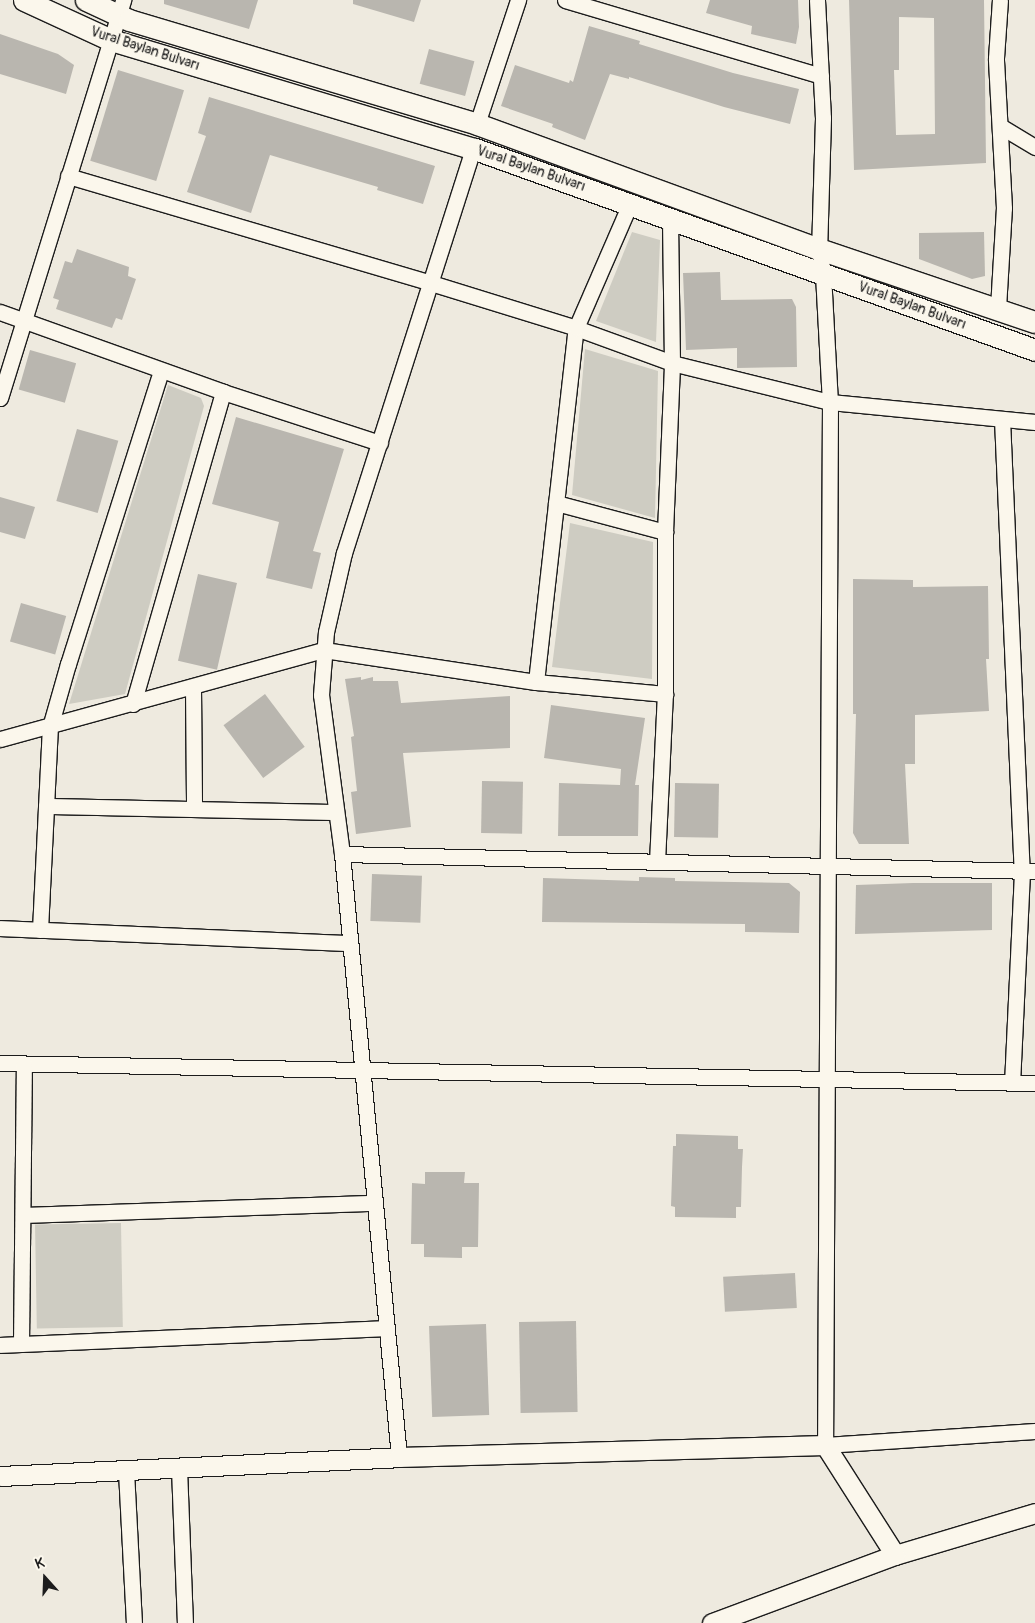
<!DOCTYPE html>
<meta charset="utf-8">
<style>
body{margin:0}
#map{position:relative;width:1035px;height:1623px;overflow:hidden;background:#eeeadf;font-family:Pangolin,sans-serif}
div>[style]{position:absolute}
.green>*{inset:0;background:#ceccc2;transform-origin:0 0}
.building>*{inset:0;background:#b9b6af;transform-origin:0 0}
.roads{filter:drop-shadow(1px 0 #1c1c1c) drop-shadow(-1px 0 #1c1c1c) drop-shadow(0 1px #1c1c1c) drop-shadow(0 -1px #1c1c1c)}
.minor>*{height:15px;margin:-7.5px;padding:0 7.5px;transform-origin:7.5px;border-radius:7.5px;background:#fbf7ec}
.tertiary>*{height:19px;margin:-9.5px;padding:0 9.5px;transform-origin:9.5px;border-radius:9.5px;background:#fbf7ec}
.secondary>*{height:21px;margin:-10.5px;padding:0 10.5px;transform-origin:10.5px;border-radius:10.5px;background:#fbf7ec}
span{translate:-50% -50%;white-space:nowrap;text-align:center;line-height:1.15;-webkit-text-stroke:4px #fbf7ec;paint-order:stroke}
.street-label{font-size:14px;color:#1c1c1c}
.north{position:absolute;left:20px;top:1553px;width:50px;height:50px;-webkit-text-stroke:4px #fbf7ec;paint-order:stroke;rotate:340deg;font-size:14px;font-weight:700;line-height:20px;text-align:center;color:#1c1c1c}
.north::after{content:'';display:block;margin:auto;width:18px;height:22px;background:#1c1c1c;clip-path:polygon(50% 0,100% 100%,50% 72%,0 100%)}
</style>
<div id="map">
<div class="green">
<div style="clip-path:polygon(632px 232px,660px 240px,656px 342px,596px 321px)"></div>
<div style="clip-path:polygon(585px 349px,658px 371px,655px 518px,572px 495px)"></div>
<div style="clip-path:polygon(168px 385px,201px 398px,204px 406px,125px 694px,69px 704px)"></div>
<div style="clip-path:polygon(570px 523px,653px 542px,652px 679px,552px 667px)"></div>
<div style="left:121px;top:1223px;width:104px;height:86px;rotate:89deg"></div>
</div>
<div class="building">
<div style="clip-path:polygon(164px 0,258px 0,249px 29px,164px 4px)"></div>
<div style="clip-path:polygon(353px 0,421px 0,414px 22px,353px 4px)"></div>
<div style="clip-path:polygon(710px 0,798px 0,799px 27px,796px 44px,751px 34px,752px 26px,706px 13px)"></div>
<div style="clip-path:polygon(evenodd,849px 0,984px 0,986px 163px,854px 170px,849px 0,899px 17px,934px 18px,935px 134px,896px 135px,894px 70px,899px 70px,899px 17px)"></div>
<div style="clip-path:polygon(589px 26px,640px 41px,639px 44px,733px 73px,799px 89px,790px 124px,724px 107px,629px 77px,629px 79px,610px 74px,585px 140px,552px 127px,553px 124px,501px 106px,515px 65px,569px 83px,570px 80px,573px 82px)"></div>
<div style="clip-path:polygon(0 34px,58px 54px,74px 65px,66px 94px,0 74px)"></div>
<div style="left:429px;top:49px;width:47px;height:36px;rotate:15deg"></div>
<div style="left:118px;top:70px;width:69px;height:95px;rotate:17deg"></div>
<div style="clip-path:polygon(209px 97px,435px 166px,423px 204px,377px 190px,378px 187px,270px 155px,251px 213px,187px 192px,206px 136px,198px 133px)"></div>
<div style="clip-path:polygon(984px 232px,985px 276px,972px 279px,919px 259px,919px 233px)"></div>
<div style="clip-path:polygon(77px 249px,129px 267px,128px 276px,136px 279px,122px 320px,116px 318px,112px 328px,56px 309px,59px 300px,53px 298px,65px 261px,72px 263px)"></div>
<div style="clip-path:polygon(720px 272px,721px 300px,792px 299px,796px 307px,797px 367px,737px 368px,737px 348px,686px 350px,683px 273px)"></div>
<div style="left:30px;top:350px;width:48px;height:41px;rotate:16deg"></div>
<div style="clip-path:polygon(236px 417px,344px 449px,313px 551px,321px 553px,312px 589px,266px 578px,279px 522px,212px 504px)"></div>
<div style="left:77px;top:429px;width:43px;height:75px;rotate:16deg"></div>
<div style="clip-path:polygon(0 497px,35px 507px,25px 539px,0 532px)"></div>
<div style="left:198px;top:574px;width:40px;height:89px;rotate:13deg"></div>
<div style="clip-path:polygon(853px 579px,913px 580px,913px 587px,988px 586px,989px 659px,986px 659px,989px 711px,915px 715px,915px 764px,905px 764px,909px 844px,859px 844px,853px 833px,856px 714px,853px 714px)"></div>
<div style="left:21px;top:603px;width:47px;height:40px;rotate:16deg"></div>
<div style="clip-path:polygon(361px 677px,361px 680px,373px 677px,373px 681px,398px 681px,401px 703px,510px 696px,510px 748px,403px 753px,411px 827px,356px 834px,351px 792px,357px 791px,351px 737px,354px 736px,345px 679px)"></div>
<div style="left:265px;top:694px;width:66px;height:52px;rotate:53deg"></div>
<div style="clip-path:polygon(551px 705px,645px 718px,635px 785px,639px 785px,638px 836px,558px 836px,559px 783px,620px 785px,621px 769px,544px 758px)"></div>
<div style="left:482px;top:781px;width:41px;height:52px;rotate:1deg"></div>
<div style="left:675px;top:783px;width:44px;height:54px;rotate:1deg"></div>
<div style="left:372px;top:874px;width:50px;height:47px;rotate:2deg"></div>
<div style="clip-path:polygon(639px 877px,675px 878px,675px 881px,789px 883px,800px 892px,799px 933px,745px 932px,745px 924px,542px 922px,543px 878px,639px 881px)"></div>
<div style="clip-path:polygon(913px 883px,992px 883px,992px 930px,855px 934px,856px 885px)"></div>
<div style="clip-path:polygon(676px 1134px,738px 1136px,738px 1149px,743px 1149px,742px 1167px,741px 1207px,736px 1207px,736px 1218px,675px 1217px,675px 1207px,671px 1206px,673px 1146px,676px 1146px)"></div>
<div style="clip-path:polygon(425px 1172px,465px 1172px,464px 1183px,479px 1183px,478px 1247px,462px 1247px,462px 1258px,424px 1257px,424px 1244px,411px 1244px,412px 1183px,425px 1184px)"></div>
<div style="left:795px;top:1273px;width:35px;height:72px;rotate:87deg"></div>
<div style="left:576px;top:1321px;width:91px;height:57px;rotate:89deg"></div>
<div style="left:486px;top:1324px;width:91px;height:57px;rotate:88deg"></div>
</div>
<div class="roads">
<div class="minor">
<div style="left:565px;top:0;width:267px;rotate:16.5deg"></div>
<div style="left:817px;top:0;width:118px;rotate:87.1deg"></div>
<div style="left:823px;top:118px;width:131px;rotate:91.7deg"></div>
<div style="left:819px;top:249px;width:25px;rotate:81deg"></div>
<div style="left:823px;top:274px;width:128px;rotate:86.9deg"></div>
<div style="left:830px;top:402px;width:1043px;rotate:90.27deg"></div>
<div style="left:825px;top:1445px;width:210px;rotate:-3.8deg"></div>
<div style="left:477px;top:124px;width:131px;rotate:-71.7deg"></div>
<div style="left:1000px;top:126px;width:41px;rotate:31deg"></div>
<div style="left:68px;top:176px;width:378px;rotate:16.4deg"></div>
<div style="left:431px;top:283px;width:152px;rotate:17.2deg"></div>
<div style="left:576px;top:328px;width:102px;rotate:20deg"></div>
<div style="left:672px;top:363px;width:163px;rotate:13.9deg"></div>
<div style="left:830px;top:402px;width:206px;rotate:5.6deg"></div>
<div style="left:998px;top:308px;width:100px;rotate:-86.6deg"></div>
<div style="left:1004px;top:208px;width:150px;rotate:-93.1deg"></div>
<div style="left:996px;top:58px;width:58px;rotate:-86.1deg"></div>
<div style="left:0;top:312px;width:237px;rotate:19.7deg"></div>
<div style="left:223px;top:392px;width:165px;rotate:18deg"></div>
<div style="left:0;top:398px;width:417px;rotate:-72.8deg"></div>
<div style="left:1002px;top:419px;width:453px;rotate:87.5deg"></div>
<div style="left:1022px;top:872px;width:211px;rotate:92.7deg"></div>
<div style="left:556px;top:503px;width:113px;rotate:14.9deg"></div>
<div style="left:536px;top:682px;width:356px;rotate:-83.6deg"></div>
<div style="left:576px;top:328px;width:135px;rotate:-66.5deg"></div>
<div style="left:193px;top:687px;width:122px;rotate:89.5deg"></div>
<div style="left:133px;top:704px;width:325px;rotate:-73.9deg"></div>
<div style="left:0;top:739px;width:336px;rotate:-15.4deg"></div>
<div style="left:324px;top:650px;width:214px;rotate:8.6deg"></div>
<div style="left:536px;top:682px;width:130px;rotate:5.3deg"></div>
<div style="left:46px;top:806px;width:290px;rotate:1.2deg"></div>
<div style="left:342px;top:854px;width:693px;rotate:1.41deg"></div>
<div style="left:657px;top:862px;width:168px;rotate:-87.3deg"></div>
<div style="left:665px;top:694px;width:162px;rotate:-90deg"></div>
<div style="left:665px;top:532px;width:169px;rotate:-87.6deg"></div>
<div style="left:672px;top:363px;width:144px;rotate:-90.8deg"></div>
<div style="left:0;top:928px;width:350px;rotate:2.5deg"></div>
<div style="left:40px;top:930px;width:203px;rotate:-87.2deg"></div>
<div style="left:50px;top:727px;width:66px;rotate:-74.1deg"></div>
<div style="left:68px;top:664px;width:307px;rotate:-72.4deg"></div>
<div style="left:0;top:1063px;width:1035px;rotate:1.11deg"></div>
<div style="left:23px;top:1215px;width:352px;rotate:-2deg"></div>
<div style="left:21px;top:1344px;width:280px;rotate:-89.4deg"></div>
<div style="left:0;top:1345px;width:387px;rotate:-2.5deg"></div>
<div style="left:399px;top:1457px;width:606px;rotate:-95.4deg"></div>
<div style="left:342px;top:854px;width:160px;rotate:-97.5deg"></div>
<div style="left:321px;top:695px;width:63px;rotate:-85.5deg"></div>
<div style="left:326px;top:632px;width:81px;rotate:-77.2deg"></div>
<div style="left:344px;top:553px;width:424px;rotate:-72.3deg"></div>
<div style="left:179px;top:1468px;width:155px;rotate:87.8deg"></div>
<div style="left:126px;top:1471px;width:152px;rotate:87deg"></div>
</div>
<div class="tertiary">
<div style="left:0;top:1476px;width:399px;rotate:-2.7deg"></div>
<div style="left:399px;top:1457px;width:426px;rotate:-1.6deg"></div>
<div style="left:825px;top:1445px;width:130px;rotate:57.5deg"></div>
<div style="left:895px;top:1555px;width:146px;rotate:-16.7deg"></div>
<div style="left:712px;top:1623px;width:195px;rotate:-20.4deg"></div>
</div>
<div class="secondary">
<div style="left:24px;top:0;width:96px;rotate:24.7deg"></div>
<div style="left:111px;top:40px;width:380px;rotate:16.7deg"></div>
<div style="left:475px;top:149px;width:595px;rotate:19.74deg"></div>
<div style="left:86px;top:0;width:47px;rotate:24.9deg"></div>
<div style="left:129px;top:20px;width:363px;rotate:16.6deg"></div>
<div style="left:477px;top:124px;width:364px;rotate:20.1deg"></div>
<div style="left:819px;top:249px;width:228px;rotate:18.7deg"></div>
</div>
</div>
<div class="street-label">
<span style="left:145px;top:49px;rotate:18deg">Vural Baylan Bulvarı</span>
<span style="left:531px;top:169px;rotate:19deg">Vural Baylan Bulvarı</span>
<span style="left:912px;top:306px;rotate:20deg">Vural Baylan Bulvarı</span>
</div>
<div class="north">K</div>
</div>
